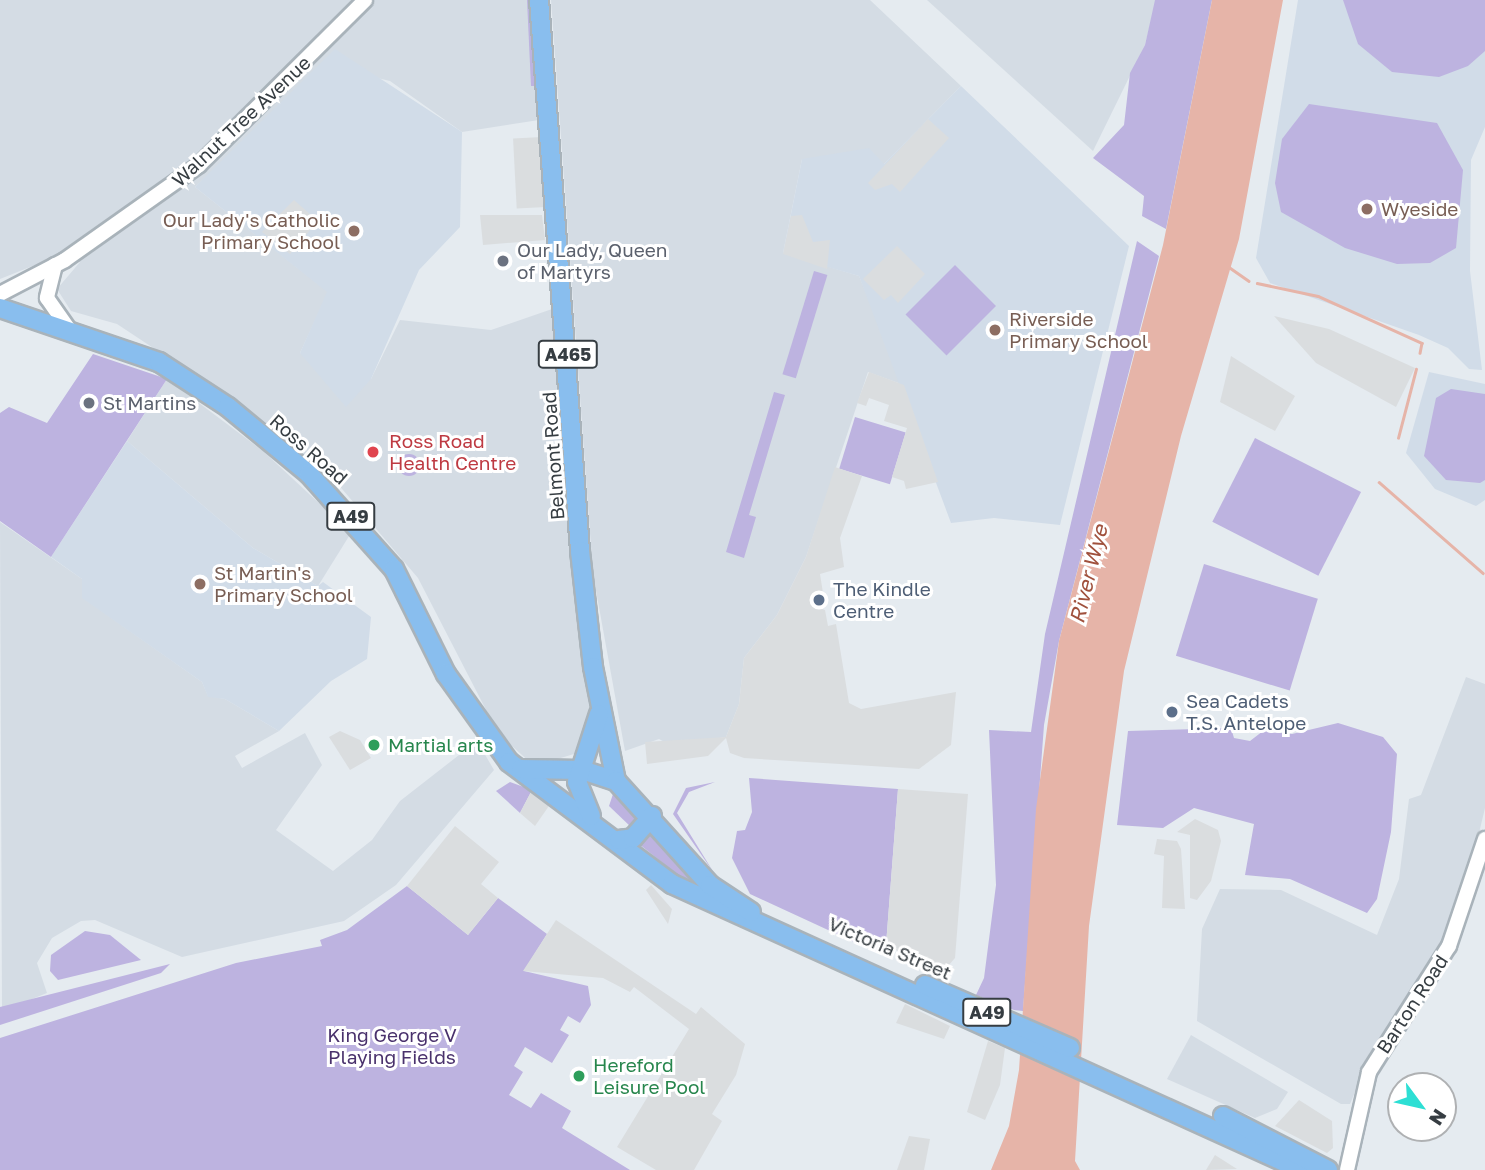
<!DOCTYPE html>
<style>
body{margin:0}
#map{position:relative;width:1485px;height:1170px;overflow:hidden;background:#e5ebf0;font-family:"Golos Text",sans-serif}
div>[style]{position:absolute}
.residential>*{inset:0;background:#d4dce4}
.education>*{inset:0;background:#d1dce8}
.green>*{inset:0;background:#bdb3e0;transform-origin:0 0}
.round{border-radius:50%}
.parking>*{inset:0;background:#dadddf;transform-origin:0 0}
.water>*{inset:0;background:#e6b4a8}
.stream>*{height:2.5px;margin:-1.25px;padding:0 1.25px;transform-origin:1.25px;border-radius:1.25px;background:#e6b4a8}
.roads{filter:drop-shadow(2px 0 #a9b3ba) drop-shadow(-2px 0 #a9b3ba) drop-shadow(0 2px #a9b3ba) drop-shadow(0 -2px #a9b3ba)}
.tertiary>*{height:14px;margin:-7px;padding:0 7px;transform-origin:7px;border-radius:7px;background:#fff}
.trunk>*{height:18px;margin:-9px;padding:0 9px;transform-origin:9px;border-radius:9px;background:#89beee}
.dots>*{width:19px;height:19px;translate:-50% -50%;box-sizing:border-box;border:4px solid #fff;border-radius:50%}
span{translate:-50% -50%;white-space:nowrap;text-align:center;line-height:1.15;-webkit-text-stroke:6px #fff;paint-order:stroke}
.shield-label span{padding:2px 5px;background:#fff;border:2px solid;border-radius:5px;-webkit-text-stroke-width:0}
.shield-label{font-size:18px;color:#363d42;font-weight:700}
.street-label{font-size:19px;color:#363d42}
.education-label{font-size:19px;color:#785e54}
.left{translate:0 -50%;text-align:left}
.right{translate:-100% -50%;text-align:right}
.worship-label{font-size:19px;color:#5b616d}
.health-label{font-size:19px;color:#be3a42}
.service-label{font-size:19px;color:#4e5e75}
.leisure-label{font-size:19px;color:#27864d}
.park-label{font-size:19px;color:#49316c}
.water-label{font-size:21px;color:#a0513d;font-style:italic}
.north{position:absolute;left:1387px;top:1072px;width:70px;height:70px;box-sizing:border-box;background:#fff;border:2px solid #afb1b3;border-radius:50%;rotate:123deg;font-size:19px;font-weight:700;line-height:28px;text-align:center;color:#363d42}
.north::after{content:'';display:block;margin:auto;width:24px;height:32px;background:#2ddfd4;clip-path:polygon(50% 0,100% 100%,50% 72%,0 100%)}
</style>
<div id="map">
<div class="residential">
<div style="clip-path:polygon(0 0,531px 0,539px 120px,462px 132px,390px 81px,369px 76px,257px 130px,195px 187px,328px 292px,300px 353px,371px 379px,400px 320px,491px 330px,555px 308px,572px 573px,590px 708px,590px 733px,574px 754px,534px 766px,498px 733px,418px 578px,337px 483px,235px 402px,117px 324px,71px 311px,57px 289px,80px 262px,65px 253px,0 279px)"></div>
<div style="clip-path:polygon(551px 0,870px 0,961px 86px,884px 164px,802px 159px,783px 253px,859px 276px,904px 385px,868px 372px,806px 557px,777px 615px,744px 658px,739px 704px,726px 737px,670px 745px,659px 739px,625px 751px,593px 574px)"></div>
<div style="clip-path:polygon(927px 0,1156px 0,1145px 45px,1093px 151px)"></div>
<div style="clip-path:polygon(167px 379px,263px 451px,351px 533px,318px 586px,253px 548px,127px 441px)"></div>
<div style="clip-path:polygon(0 522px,82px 579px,83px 598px,202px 682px,208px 696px,225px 699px,279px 731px,235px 756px,242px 768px,305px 733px,322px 765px,276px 830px,333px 871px,372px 840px,400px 801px,477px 741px,494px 770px,396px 885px,344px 921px,182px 957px,95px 920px,81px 921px,52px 938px,37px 963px,47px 993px,2px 1011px)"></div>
<div style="clip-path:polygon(1466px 677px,1485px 684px,1485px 808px,1463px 900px,1432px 966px,1369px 1058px,1350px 1104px,1341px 1104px,1197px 1021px,1202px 929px,1220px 889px,1281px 890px,1377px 935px,1399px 879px,1409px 799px,1421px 795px)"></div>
<div style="clip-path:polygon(1191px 1035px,1288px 1092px,1277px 1109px,1255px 1118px,1167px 1079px)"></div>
</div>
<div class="education">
<div style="clip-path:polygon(1298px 0,1485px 0,1485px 127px,1471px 160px,1470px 271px,1482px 370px,1469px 369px,1448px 348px,1419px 335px,1270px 283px,1256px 258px)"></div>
<div style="clip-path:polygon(335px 49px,462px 132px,460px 227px,419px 270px,371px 379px,346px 407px,300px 353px,327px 292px,195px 187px)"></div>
<div style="clip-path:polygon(961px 86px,1129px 246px,1060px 525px,994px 518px,951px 523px,859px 276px,783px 254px,802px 159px,869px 148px,884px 164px)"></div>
<div style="clip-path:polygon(1429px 372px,1485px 384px,1485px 500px,1476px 506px,1435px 489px,1406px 453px)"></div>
<div style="clip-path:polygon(127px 441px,253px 548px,318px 586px,323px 582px,371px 617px,367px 659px,331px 681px,279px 731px,225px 699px,208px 697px,202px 682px,82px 598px,82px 579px,51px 557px)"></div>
</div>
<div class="green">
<div style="clip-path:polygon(527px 0,530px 0,536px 86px,531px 86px)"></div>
<div style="clip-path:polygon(1155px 0,1212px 0,1166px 229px,1142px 216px,1144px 196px,1093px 158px,1124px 125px,1130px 73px,1145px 45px)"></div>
<div style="clip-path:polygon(1343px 0,1485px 0,1485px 51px,1468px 66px,1439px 77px,1392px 72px,1358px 44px)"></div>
<div style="clip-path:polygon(1309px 104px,1437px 123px,1463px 170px,1456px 248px,1430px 263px,1397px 264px,1345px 248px,1281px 212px,1275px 183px,1282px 139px)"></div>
<div style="clip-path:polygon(1137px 241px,1159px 256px,1059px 641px,1044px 725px,1023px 1011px,1014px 1010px,976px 995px,984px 978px,996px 885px,989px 730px,1031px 732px,1045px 634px)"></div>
<div style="left:955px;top:265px;width:58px;height:70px;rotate:45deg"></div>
<div style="left:814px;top:271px;width:14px;height:108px;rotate:17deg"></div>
<div style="clip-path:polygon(93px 354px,167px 379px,51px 557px,0 521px,0 413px,9px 407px,47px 423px)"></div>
<div style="clip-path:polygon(1451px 389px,1485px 394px,1485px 480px,1480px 483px,1446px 480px,1424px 456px,1436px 398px)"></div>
<div style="clip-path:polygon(774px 392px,785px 395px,749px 515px,756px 517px,744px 558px,726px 552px)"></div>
<div style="left:855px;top:417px;width:53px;height:54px;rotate:17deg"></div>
<div style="left:1255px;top:438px;width:119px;height:94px;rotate:27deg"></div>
<div class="round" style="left:398px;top:454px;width:22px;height:22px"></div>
<div style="left:1204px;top:564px;width:119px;height:96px;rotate:17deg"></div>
<div style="clip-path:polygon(1338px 723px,1383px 737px,1397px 754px,1391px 832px,1377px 899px,1367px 913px,1290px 879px,1245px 875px,1254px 824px,1194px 808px,1163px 828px,1117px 825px,1128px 731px,1231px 728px,1234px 738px,1250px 741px,1263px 731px,1292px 734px)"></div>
<div style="clip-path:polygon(749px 778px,898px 789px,886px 945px,880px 954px,750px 894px,732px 858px,737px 831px,745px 830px,752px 812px)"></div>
<div style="clip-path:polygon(510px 782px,532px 790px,520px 813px,496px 791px)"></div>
<div style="clip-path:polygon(715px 782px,689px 792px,677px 813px,714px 873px,673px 814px,686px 788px)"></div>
<div style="clip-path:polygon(614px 791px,638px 816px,632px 828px,609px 806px)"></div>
<div style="clip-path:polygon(654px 831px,691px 876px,693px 887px,639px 844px)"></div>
<div style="clip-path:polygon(407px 886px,468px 935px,498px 898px,547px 934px,524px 971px,588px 986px,591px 1005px,580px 1023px,568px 1016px,560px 1030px,569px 1035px,552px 1063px,525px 1047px,514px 1066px,523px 1072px,509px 1095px,531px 1108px,541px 1093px,571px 1111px,562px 1128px,630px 1170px,0 1170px,0 1038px,236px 963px,322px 946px,320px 940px,347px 930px)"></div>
<div style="clip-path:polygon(85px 931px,110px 935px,141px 960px,58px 980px,50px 971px,51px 955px)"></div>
<div style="clip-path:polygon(170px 964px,161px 973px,0 1025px,0 1007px)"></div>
</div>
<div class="parking">
<div style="clip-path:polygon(928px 119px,949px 138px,900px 192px,892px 184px,875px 190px,868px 183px)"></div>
<div style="left:542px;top:137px;width:70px;height:29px;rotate:87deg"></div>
<div style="clip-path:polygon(294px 200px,311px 215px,305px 224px,311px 229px,290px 254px,262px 232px)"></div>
<div style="clip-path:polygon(480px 215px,542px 215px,545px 240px,483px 245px)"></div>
<div style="clip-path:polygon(802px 215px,813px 242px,830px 240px,827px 269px,783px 254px,791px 216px)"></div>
<div style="clip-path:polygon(897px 246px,925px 274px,898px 303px,891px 295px,884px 300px,863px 279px)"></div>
<div style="clip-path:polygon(1274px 316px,1329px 329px,1415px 368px,1396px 407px,1316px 363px)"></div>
<div style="clip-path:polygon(1231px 356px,1295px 396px,1275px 431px,1220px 402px)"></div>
<div style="clip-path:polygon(869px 372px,904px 385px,938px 482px,906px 489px,904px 481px,892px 477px,907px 428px,884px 421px,889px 405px,869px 398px,866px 406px,857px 403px)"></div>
<div style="clip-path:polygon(835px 467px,862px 476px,840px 538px,844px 567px,820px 574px,823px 593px,813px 606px,825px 610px,828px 626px,836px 624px,849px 703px,861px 709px,956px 692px,951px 745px,919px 769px,744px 758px,730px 753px,726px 738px,708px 756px,647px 764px,645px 742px,726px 737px,739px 704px,744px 658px,777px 615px,806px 557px)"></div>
<div style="clip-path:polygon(340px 731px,360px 740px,371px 758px,350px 770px,329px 737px)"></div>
<div style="clip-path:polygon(898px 789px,968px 794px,955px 958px,942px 973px,886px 945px)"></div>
<div style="clip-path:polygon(532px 790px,551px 803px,535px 826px,520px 813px)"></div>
<div style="clip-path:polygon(1195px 819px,1218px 830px,1221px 841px,1211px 881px,1197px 900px,1190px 898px,1190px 835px,1177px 832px)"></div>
<div style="clip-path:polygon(455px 826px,499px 862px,481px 884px,498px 898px,468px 935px,407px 886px)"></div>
<div style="clip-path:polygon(1157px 839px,1177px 841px,1181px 849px,1185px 909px,1162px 908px,1164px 856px,1154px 854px)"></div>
<div style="clip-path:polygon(651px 885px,672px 909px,668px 924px,646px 890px)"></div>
<div style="clip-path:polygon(556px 920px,696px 1014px,701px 1007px,745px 1044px,736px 1075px,712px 1114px,722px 1121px,694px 1170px,656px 1170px,617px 1147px,689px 1029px,634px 987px,630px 992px,603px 978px,523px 971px)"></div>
<div style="clip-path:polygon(905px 1004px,950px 1026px,944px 1039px,896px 1023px)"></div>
<div style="clip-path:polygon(988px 1041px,1005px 1048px,1000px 1085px,985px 1120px,967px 1112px)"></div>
<div style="clip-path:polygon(1299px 1100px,1332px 1121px,1333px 1148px,1327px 1153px,1275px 1126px)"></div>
<div style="clip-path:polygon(909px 1136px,930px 1139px,924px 1170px,897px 1170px)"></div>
<div style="clip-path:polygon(1215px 1155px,1237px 1169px,1206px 1170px)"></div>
</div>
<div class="water">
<div style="clip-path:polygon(1212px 0,1283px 0,1239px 239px,1181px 436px,1124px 671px,1089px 926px,1075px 1161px,1080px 1170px,991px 1170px,1009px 1126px,1019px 1070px,1036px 809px,1059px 641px,1163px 245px)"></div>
</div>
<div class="stream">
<div style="left:1229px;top:267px;width:24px;rotate:35deg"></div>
<div style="left:1257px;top:283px;width:62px;rotate:12deg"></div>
<div style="left:1318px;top:296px;width:114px;rotate:24.3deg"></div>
<div style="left:1422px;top:343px;width:10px;rotate:101deg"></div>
<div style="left:1398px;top:438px;width:71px;rotate:-75.4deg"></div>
<div style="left:1379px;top:482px;width:138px;rotate:41.2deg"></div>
</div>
<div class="roads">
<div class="tertiary">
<div style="left:55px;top:265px;width:34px;rotate:104deg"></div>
<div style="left:47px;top:298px;width:37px;rotate:55deg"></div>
<div style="left:0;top:294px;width:73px;rotate:-27.6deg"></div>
<div style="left:65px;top:260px;width:164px;rotate:-35.3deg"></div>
<div style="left:199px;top:165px;width:234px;rotate:-44.8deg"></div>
<div style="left:1347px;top:1170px;width:100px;rotate:-77.3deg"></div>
<div style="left:1369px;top:1072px;width:149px;rotate:-57.6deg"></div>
<div style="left:1449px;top:946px;width:113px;rotate:-71.4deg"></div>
</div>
<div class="trunk">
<div style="left:539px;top:0;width:553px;rotate:85.74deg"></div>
<div style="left:580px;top:551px;width:117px;rotate:83.6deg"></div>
<div style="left:593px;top:667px;width:116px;rotate:78.6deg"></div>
<div style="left:0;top:308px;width:168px;rotate:18.8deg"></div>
<div style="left:159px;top:362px;width:82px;rotate:33.1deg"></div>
<div style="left:228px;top:407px;width:105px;rotate:39.6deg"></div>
<div style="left:309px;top:474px;width:127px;rotate:48.2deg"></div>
<div style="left:394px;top:569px;width:117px;rotate:63.7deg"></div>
<div style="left:446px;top:674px;width:108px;rotate:54.4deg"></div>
<div style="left:509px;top:762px;width:204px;rotate:36.8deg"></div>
<div style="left:672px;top:884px;width:692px;rotate:24.42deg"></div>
<div style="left:521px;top:769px;width:61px;rotate:0.9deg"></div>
<div style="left:582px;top:770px;width:36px;rotate:18deg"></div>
<div style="left:616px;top:781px;width:140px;rotate:47.9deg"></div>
<div style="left:710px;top:885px;width:49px;rotate:33.4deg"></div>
<div style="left:591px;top:816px;width:37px;rotate:-112deg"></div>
<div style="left:577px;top:782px;width:71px;rotate:-72.1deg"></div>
<div style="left:619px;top:840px;width:14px;rotate:-8deg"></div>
<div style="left:633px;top:838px;width:29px;rotate:-49deg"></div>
<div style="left:925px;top:985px;width:158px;rotate:23.5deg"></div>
<div style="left:1223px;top:1116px;width:118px;rotate:27.2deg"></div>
</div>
</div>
<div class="dots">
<div style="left:1367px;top:209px;background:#8d6e63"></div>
<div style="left:354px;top:231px;background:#8d6e63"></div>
<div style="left:503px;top:261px;background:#6b7280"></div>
<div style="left:995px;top:330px;background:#8d6e63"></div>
<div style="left:89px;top:403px;background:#6b7280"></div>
<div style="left:373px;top:452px;background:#e0444e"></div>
<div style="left:200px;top:584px;background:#8d6e63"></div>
<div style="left:819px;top:600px;background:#5c6f8a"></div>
<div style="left:1172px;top:712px;background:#5c6f8a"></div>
<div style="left:374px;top:745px;background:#2e9e5b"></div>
<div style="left:579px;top:1076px;background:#2e9e5b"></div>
</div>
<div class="shield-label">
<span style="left:568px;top:354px">A465</span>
<span style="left:351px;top:516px">A49</span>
<span style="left:987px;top:1012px">A49</span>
</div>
<div class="street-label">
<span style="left:241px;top:121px;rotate:-43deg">Walnut Tree Avenue</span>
<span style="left:309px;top:449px;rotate:41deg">Ross Road</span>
<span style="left:553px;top:456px;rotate:-94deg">Belmont Road</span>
<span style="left:890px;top:948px;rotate:23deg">Victoria Street</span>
<span style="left:1412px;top:1004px;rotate:-57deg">Barton Road</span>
</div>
<div class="education-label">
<span class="left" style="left:1381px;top:209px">Wyeside</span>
<span class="right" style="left:340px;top:231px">Our Lady's Catholic<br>Primary School</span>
<span class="left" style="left:1009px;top:330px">Riverside<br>Primary School</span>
<span class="left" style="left:214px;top:584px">St Martin's<br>Primary School</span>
</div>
<div class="worship-label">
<span class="left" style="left:517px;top:261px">Our Lady, Queen<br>of Martyrs</span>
<span class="left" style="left:103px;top:403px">St Martins</span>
</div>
<div class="health-label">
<span class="left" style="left:389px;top:452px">Ross Road<br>Health Centre</span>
</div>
<div class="service-label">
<span class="left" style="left:833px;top:600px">The Kindle<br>Centre</span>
<span class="left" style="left:1186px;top:712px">Sea Cadets<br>T.S. Antelope</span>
</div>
<div class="leisure-label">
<span class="left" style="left:388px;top:745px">Martial arts</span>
<span class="left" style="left:593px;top:1076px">Hereford<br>Leisure Pool</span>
</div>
<div class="park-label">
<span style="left:392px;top:1046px">King George V<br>Playing Fields</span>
</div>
<div class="water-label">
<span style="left:1088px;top:574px;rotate:-76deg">River Wye</span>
</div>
<div class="north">N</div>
</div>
